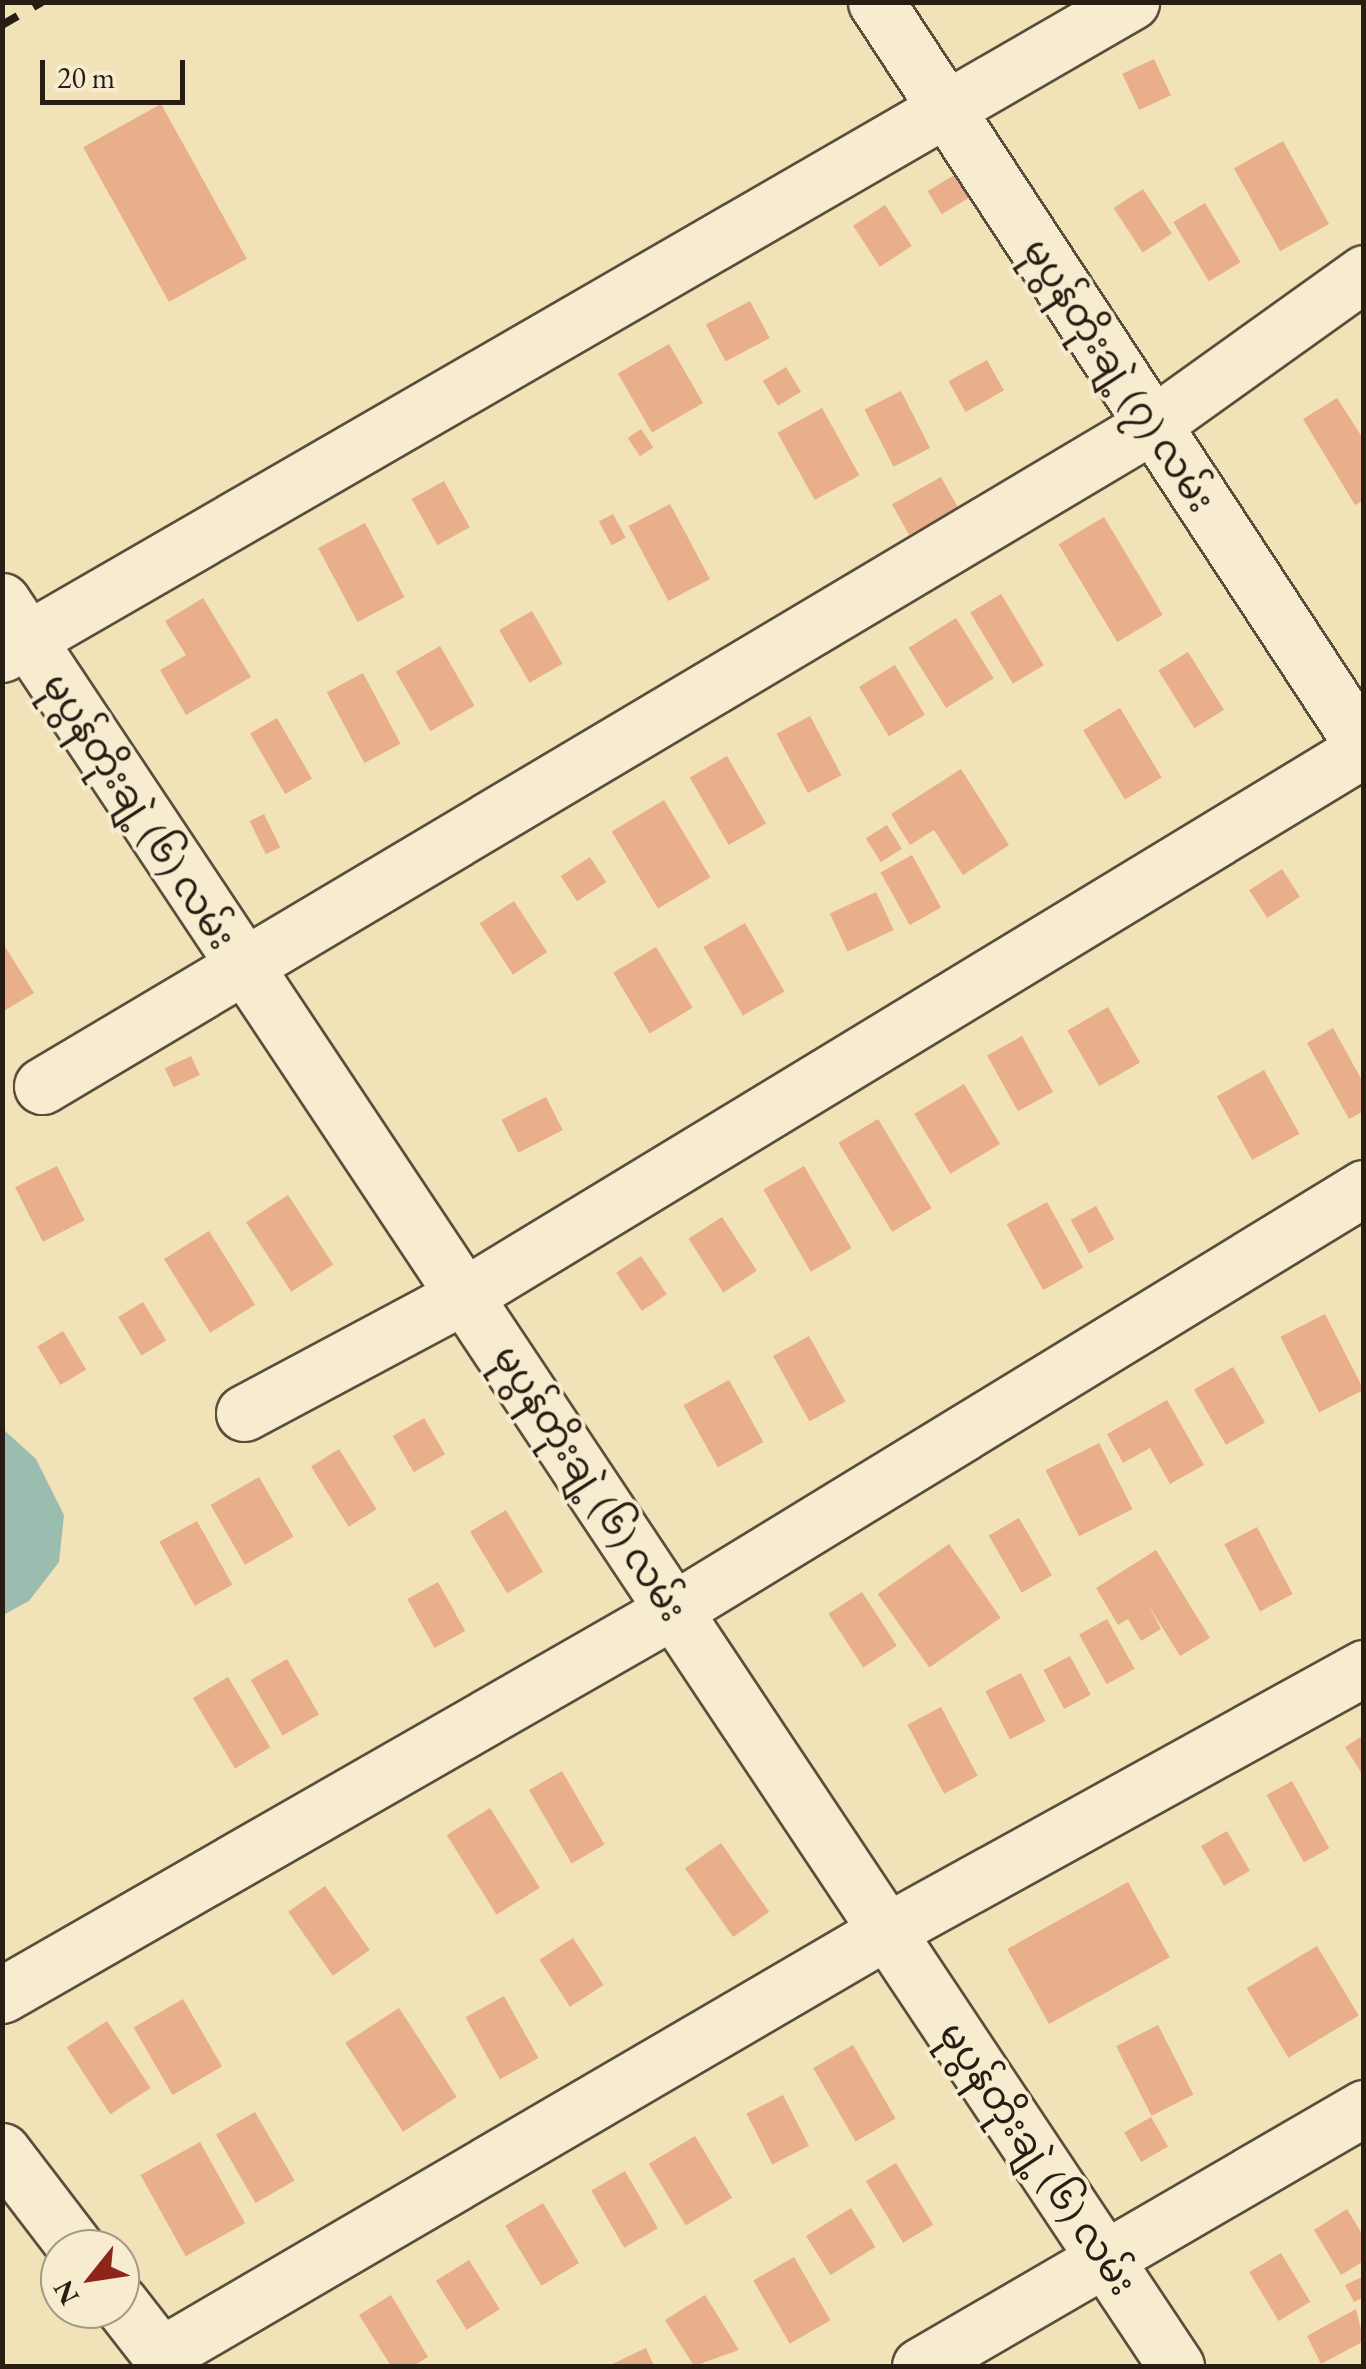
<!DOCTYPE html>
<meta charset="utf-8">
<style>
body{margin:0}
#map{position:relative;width:1366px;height:2369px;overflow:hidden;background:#f2e2b7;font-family:"EB Garamond","Noto Sans Myanmar",serif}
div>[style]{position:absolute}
.water>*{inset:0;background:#9bbdb0}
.building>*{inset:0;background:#e8af8a;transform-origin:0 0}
.roads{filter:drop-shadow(2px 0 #5a4e3c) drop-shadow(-2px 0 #5a4e3c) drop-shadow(0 2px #5a4e3c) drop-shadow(0 -2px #5a4e3c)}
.minor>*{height:55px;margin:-27.5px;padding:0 27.5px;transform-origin:27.5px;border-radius:27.5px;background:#f7ecd0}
.rail>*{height:8px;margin-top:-4px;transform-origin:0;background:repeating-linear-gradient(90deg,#271d13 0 18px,transparent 0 36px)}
span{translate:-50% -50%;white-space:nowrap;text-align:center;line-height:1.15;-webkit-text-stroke:8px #f7ecd0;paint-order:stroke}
.street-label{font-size:38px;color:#271d13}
.frame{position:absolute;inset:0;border:5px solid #271d13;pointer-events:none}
.north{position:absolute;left:40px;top:2229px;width:100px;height:100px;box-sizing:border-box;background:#f7ecd0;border:2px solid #a49984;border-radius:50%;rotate:240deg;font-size:28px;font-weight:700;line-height:40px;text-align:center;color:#271d13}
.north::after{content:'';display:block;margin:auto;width:35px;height:45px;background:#8f2418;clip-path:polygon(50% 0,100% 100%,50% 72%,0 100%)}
.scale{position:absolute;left:40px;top:60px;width:145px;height:45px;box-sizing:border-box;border:5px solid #271d13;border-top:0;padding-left:12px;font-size:30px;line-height:35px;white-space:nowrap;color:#271d13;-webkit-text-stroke:8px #f7ecd0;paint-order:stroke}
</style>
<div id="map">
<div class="water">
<div style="clip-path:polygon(3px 1429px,36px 1459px,64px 1515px,59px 1562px,29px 1601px,3px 1615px)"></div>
</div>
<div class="building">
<div style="left:1154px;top:59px;width:40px;height:35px;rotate:65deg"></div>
<div style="left:161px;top:104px;width:177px;height:89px;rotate:61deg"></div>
<div style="left:1283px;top:141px;width:95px;height:56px;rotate:61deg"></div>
<div style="left:956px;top:174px;width:27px;height:33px;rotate:59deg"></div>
<div style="left:1143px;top:189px;width:53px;height:35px;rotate:57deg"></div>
<div style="left:1205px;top:203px;width:69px;height:37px;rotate:59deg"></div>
<div style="left:885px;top:205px;width:49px;height:38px;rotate:57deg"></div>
<div style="left:750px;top:301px;width:42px;height:50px;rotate:62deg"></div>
<div style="left:669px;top:344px;width:68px;height:59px;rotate:60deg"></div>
<div style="left:987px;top:360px;width:35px;height:44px;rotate:61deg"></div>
<div style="left:786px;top:367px;width:29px;height:27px;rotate:59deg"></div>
<div style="left:901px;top:391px;width:64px;height:41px;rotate:63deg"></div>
<div style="clip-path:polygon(1337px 398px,1364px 440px,1364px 500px,1355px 505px,1303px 419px)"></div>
<div style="left:822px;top:408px;width:77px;height:51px;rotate:61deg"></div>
<div style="left:641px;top:429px;width:22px;height:16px;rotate:56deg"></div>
<div style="left:941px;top:477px;width:35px;height:56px;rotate:61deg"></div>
<div style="left:444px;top:481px;width:53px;height:37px;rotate:61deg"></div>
<div style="left:670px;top:504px;width:85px;height:47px;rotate:62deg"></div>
<div style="left:613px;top:514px;width:27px;height:16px;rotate:62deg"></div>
<div style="left:1104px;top:517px;width:114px;height:53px;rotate:59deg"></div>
<div style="left:365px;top:523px;width:84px;height:53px;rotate:62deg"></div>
<div style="left:1001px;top:594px;width:83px;height:36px;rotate:59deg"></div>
<div style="clip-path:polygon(203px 598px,251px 677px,186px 715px,160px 670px,186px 655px,165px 621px)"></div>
<div style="left:532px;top:611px;width:61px;height:38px;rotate:60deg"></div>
<div style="left:956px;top:618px;width:71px;height:56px;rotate:58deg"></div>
<div style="left:440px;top:646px;width:69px;height:51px;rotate:60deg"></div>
<div style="left:1188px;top:652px;width:68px;height:35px;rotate:58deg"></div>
<div style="left:895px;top:665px;width:58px;height:42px;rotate:59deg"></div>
<div style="left:363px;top:673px;width:80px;height:41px;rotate:62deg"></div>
<div style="left:1120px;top:708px;width:81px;height:43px;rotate:59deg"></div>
<div style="left:810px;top:716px;width:67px;height:38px;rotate:62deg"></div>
<div style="left:277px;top:718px;width:70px;height:31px;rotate:60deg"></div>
<div style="left:727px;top:756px;width:78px;height:43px;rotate:60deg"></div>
<div style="clip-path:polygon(961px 769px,1009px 845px,963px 875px,934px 830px,910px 845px,891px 814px)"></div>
<div style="left:664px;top:800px;width:90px;height:61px;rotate:59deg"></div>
<div style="left:264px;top:814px;width:37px;height:16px;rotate:64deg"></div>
<div style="left:887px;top:825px;width:28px;height:25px;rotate:58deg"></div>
<div style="left:912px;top:855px;width:60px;height:36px;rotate:61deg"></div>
<div style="left:590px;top:857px;width:30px;height:35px;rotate:57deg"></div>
<div style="left:1282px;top:869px;width:33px;height:39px;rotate:57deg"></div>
<div style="left:876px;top:892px;width:42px;height:51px;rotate:65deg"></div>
<div style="left:514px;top:901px;width:61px;height:41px;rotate:57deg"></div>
<div style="left:745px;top:923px;width:79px;height:48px;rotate:60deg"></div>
<div style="clip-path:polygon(2px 942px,34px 993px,2px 1012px)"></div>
<div style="left:656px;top:947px;width:71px;height:50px;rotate:59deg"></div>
<div style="left:1108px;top:1007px;width:64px;height:47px;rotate:60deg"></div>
<div style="clip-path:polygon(1333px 1028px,1364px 1084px,1364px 1111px,1349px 1119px,1307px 1043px)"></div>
<div style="left:1022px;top:1036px;width:64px;height:40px;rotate:61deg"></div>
<div style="left:191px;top:1056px;width:21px;height:29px;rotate:65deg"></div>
<div style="left:1264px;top:1070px;width:73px;height:54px;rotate:61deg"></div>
<div style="left:964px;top:1084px;width:70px;height:58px;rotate:59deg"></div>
<div style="left:546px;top:1097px;width:37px;height:50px;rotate:63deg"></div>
<div style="left:878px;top:1119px;width:104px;height:46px;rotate:59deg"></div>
<div style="left:57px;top:1166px;width:61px;height:47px;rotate:63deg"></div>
<div style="left:804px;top:1166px;width:95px;height:47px;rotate:60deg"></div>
<div style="left:288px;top:1195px;width:83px;height:50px;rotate:57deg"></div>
<div style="left:1047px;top:1202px;width:75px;height:46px;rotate:61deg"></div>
<div style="left:1096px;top:1206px;width:38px;height:29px;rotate:61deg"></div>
<div style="left:722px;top:1217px;width:64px;height:40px;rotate:57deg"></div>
<div style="left:209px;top:1231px;width:87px;height:53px;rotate:58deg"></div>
<div style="left:641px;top:1256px;width:46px;height:30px;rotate:56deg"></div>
<div style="left:143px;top:1302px;width:45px;height:29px;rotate:59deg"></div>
<div style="left:1325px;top:1314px;width:85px;height:50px;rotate:63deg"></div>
<div style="left:63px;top:1331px;width:45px;height:30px;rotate:59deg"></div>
<div style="left:809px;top:1336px;width:75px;height:41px;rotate:61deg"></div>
<div style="left:1233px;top:1367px;width:64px;height:45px;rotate:60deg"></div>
<div style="left:729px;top:1380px;width:71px;height:52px;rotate:61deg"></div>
<div style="clip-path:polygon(1167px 1400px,1204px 1465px,1170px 1484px,1150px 1448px,1123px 1463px,1107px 1434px)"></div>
<div style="left:424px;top:1418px;width:42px;height:36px;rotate:60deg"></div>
<div style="left:1099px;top:1443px;width:74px;height:60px;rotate:63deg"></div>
<div style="left:339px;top:1449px;width:71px;height:33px;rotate:58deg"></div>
<div style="left:259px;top:1477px;width:69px;height:56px;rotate:60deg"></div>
<div style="left:506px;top:1510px;width:72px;height:42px;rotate:59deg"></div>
<div style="left:1019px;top:1518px;width:66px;height:35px;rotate:60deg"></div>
<div style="left:197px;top:1521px;width:73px;height:43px;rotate:61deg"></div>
<div style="left:1257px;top:1527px;width:76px;height:37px;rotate:62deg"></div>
<div style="left:949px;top:1544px;width:90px;height:87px;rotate:55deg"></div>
<div style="clip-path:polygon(1156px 1550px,1210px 1638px,1180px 1656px,1149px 1606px,1161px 1629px,1141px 1641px,1128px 1619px,1118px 1625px,1096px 1588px)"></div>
<div style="left:438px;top:1582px;width:56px;height:35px;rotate:61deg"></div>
<div style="left:862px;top:1592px;width:64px;height:40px;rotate:57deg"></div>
<div style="left:1107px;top:1619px;width:57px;height:32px;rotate:61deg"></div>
<div style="left:1070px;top:1656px;width:44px;height:30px;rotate:62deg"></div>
<div style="left:287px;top:1659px;width:64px;height:42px;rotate:60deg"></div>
<div style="left:1021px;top:1673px;width:54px;height:40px;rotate:63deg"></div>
<div style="left:228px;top:1677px;width:82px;height:41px;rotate:59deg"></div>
<div style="left:941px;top:1707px;width:78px;height:38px;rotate:62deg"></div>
<div style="clip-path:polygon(1364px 1735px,1364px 1777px,1345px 1747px)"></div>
<div style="left:562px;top:1771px;width:85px;height:38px;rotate:60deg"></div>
<div style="left:1292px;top:1781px;width:77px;height:29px;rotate:61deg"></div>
<div style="left:490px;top:1808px;width:94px;height:51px;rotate:58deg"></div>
<div style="left:1227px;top:1831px;width:46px;height:30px;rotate:60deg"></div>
<div style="left:721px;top:1843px;width:84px;height:44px;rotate:55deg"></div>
<div style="left:1128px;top:1882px;width:86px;height:138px;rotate:61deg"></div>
<div style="left:325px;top:1886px;width:78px;height:45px;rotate:55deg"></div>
<div style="left:573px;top:1938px;width:56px;height:40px;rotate:57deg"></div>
<div style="left:1317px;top:1946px;width:81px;height:82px;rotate:59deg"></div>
<div style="left:504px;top:1996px;width:71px;height:44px;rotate:61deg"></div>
<div style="left:183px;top:1999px;width:78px;height:57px;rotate:60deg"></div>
<div style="left:399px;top:2008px;width:106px;height:64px;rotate:57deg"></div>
<div style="left:107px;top:2021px;width:80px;height:48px;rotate:57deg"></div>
<div style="left:1158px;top:2025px;width:78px;height:47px;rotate:63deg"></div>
<div style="left:853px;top:2045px;width:85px;height:46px;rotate:60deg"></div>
<div style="left:783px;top:2095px;width:57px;height:41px;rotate:63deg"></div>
<div style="left:255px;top:2112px;width:79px;height:45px;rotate:60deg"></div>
<div style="left:1151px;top:2117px;width:34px;height:31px;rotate:60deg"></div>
<div style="left:695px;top:2136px;width:72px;height:54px;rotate:59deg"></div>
<div style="left:200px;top:2142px;width:93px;height:68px;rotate:61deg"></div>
<div style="left:896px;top:2163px;width:72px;height:35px;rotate:59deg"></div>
<div style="left:625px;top:2171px;width:66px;height:39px;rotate:60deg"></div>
<div style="left:543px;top:2203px;width:70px;height:44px;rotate:59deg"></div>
<div style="left:851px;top:2208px;width:46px;height:53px;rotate:58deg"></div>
<div style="clip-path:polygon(1347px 2209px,1364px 2237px,1364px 2261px,1341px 2275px,1314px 2230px)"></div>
<div style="left:1281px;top:2253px;width:57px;height:37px;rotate:59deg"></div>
<div style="left:794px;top:2257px;width:73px;height:47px;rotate:60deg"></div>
<div style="left:469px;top:2260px;width:58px;height:39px;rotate:58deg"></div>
<div style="clip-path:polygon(1364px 2276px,1364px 2297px,1354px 2302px,1345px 2285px)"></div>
<div style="clip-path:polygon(391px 2295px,428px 2357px,413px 2366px,391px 2366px,359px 2315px)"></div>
<div style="clip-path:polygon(705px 2295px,739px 2350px,694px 2366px,665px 2320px)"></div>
<div style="clip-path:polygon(1356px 2309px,1364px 2341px,1321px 2364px,1307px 2336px)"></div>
<div style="clip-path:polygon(646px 2348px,654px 2366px,608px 2366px)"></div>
</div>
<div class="roads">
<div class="minor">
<div style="left:876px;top:2px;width:891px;rotate:56.77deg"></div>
<div style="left:2px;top:601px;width:2120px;rotate:56.37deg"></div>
<div style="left:2px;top:654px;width:1304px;rotate:-30.01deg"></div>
<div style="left:42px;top:1086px;width:1292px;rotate:-30.77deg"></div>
<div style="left:1152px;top:425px;width:261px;rotate:-35.6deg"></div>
<div style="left:244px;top:1413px;width:253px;rotate:-28.1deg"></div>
<div style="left:467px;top:1294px;width:1050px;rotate:-31.28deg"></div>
<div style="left:2px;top:1995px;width:772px;rotate:-29.82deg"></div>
<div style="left:672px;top:1611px;width:811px;rotate:-31.44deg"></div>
<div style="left:2px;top:2151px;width:123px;rotate:52.6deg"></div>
<div style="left:120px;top:2303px;width:80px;rotate:52.1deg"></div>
<div style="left:161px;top:2355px;width:841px;rotate:-30.29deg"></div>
<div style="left:887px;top:1931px;width:545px;rotate:-28.87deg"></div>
<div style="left:920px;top:2366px;width:514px;rotate:-30.16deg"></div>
</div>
</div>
<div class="rail">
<div style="left:2px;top:25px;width:46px;rotate:-29.9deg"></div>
</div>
<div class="street-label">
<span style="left:1119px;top:375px;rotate:57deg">မုပွန်တိုးချဲ့ (၇) လမ်း</span>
<span style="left:139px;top:811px;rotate:57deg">မုပွန်တိုးချဲ့ (၆) လမ်း</span>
<span style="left:590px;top:1483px;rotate:57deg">မုပွန်တိုးချဲ့ (၆) လမ်း</span>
<span style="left:1038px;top:2158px;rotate:56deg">မုပွန်တိုးချဲ့ (၆) လမ်း</span>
</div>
<div class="frame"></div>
<div class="north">N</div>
<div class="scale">20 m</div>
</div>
